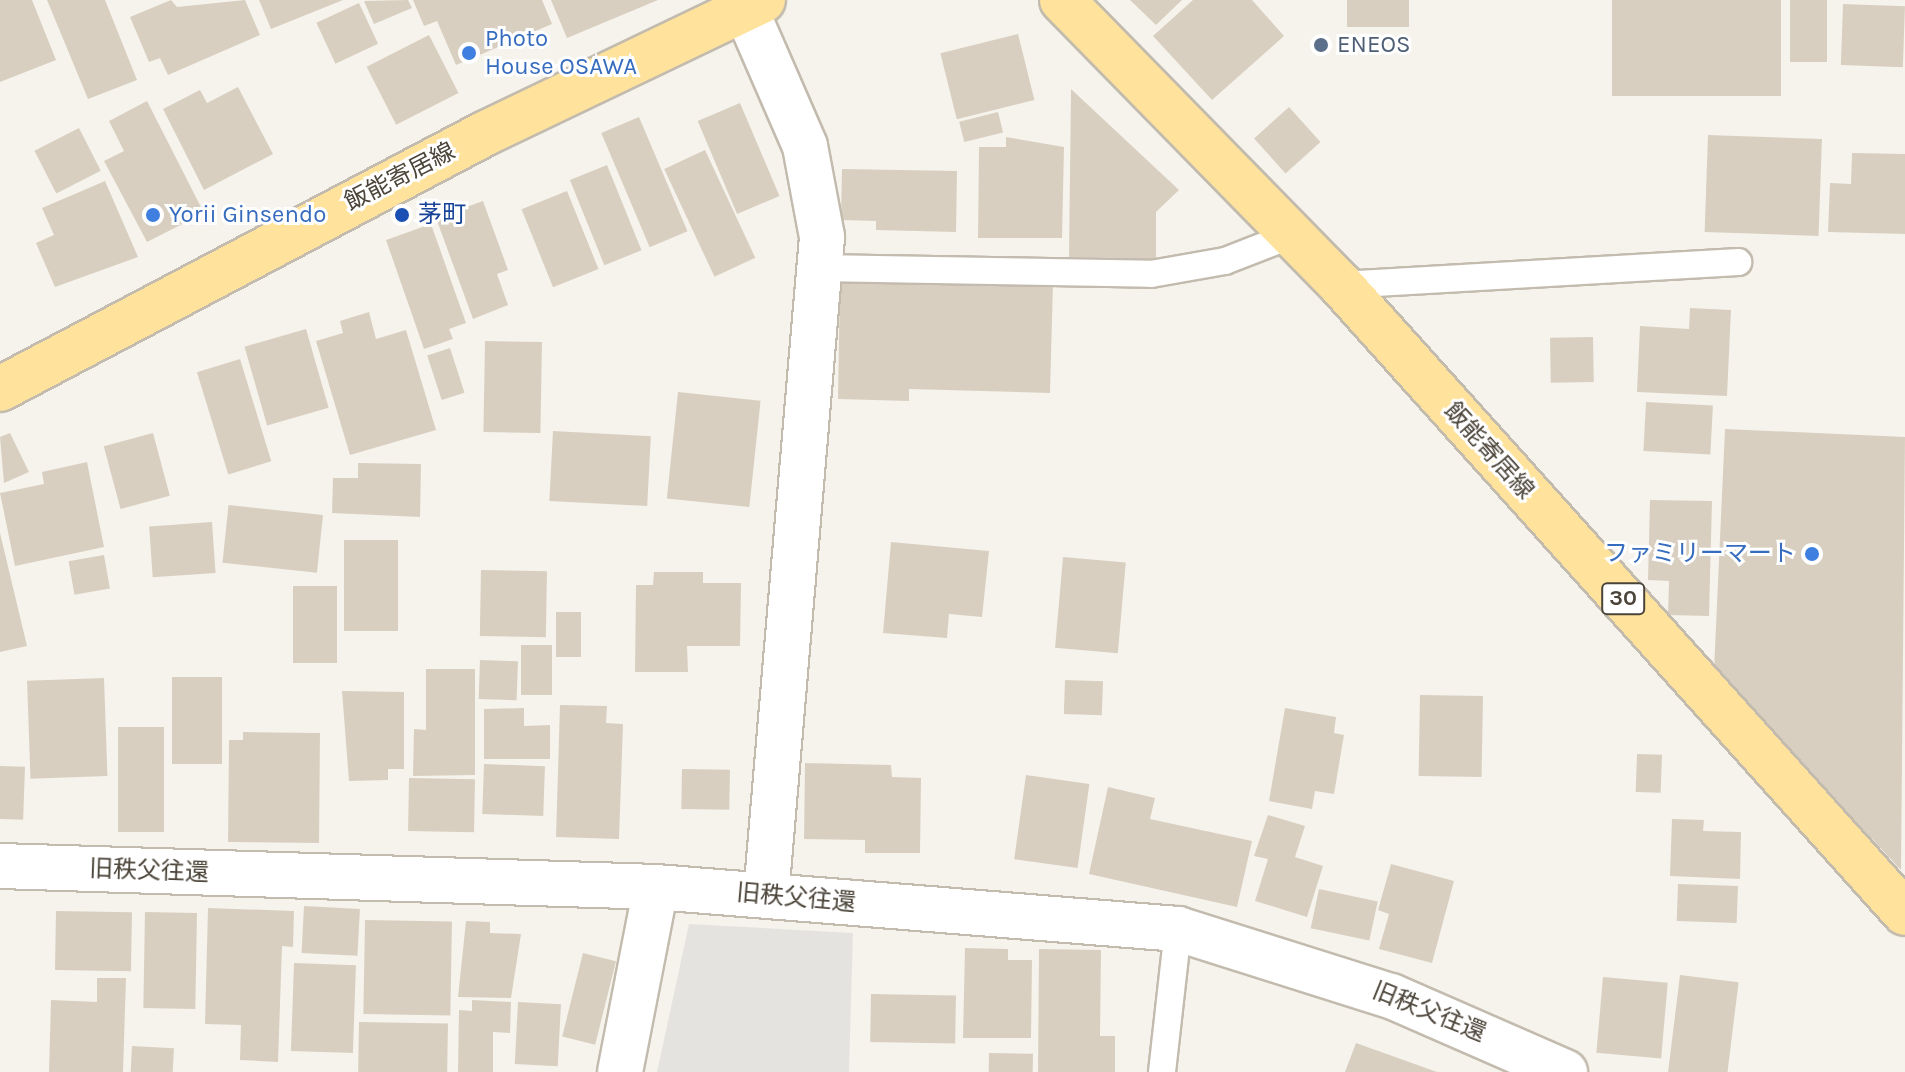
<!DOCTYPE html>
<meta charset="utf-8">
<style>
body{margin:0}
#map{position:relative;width:1905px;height:1072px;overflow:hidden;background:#f6f3ec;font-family:Karla,"Noto Sans JP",sans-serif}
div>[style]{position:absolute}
.parking>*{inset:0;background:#e5e3e0}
.building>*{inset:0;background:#d8cfc1;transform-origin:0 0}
.roads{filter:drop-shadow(2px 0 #c2bbae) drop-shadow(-2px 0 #c2bbae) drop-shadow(0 2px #c2bbae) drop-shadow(0 -2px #c2bbae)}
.service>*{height:26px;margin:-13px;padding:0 13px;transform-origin:13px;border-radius:13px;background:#fff}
.minor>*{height:44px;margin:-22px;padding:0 22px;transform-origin:22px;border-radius:22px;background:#fff}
.tertiary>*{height:44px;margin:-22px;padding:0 22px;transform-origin:22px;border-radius:22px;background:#fff}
.primary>*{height:44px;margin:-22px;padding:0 22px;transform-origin:22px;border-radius:22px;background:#ffe39c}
.dots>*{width:22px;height:22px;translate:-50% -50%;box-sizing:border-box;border:4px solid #fff;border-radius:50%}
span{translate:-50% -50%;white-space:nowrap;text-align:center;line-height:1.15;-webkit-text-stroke:6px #fff;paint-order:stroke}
.shield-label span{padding:2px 6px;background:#fff;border:2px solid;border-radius:6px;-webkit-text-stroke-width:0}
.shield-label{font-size:22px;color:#4b4439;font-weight:700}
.shop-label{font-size:24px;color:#366cbe}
.left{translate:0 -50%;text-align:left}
.right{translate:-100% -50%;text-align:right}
.service-label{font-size:24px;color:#4e5e75}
.street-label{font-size:24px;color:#4b4439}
.transit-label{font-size:24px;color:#164399}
</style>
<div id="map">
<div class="parking">
<div style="clip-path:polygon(689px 924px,853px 933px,849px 1072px,657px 1072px)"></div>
</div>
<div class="building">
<div style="clip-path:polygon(0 0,32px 0,56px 60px,0 82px)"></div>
<div style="clip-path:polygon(47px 0,105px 0,137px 80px,88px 99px)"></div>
<div style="clip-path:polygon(171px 0,177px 7px,245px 0,260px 35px,168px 75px,160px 58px,149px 62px,130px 17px)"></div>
<div style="clip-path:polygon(259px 0,343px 0,271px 29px)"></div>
<div style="clip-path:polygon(408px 0,412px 8px,374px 24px,364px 1px)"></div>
<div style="clip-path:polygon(413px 0,542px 0,552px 24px,456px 65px,437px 21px,424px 26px)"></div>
<div style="clip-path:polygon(551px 0,658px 0,567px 38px)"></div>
<div style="clip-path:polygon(1130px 0,1182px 0,1156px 25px)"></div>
<div style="clip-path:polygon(1193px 0,1252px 0,1284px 36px,1212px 100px,1153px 36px)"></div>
<div style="left:1347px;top:0;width:62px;height:27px"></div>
<div style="left:1612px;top:0;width:169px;height:96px"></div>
<div style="left:1790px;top:0;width:37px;height:62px"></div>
<div style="left:359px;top:3px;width:45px;height:47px;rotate:65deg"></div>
<div style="left:1843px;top:4px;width:62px;height:61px;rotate:2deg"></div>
<div style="left:1018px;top:34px;width:68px;height:80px;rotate:76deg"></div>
<div style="left:429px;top:35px;width:65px;height:70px;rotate:63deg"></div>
<div style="clip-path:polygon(238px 87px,273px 154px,204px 190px,163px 109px,200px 90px,207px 103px)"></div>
<div style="clip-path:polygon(1071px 89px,1179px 190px,1156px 212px,1156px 259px,1069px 257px)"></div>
<div style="clip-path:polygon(147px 101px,204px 213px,147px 242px,104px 161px,124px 151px,109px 121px)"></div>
<div style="left:740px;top:103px;width:101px;height:46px;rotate:67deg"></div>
<div style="left:1289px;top:107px;width:47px;height:47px;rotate:48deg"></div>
<div style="left:998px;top:112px;width:21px;height:40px;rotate:76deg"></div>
<div style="left:639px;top:117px;width:124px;height:41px;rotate:67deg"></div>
<div style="left:79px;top:128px;width:48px;height:50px;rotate:63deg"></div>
<div style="left:1708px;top:135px;width:114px;height:97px;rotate:2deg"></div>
<div style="clip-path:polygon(1006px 137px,1064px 147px,1062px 238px,978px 238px,979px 147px,1006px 147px)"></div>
<div style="left:705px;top:150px;width:119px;height:45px;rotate:65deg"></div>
<div style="clip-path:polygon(1852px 153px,1905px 154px,1905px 234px,1828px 232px,1830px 183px,1851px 184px)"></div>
<div style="left:607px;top:165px;width:92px;height:40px;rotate:68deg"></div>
<div style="clip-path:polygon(842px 169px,957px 171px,956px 232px,876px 230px,876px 221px,841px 220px)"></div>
<div style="clip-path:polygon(105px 181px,138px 257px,55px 287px,36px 243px,54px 235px,42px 208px)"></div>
<div style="left:567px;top:191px;width:84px;height:49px;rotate:68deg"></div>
<div style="clip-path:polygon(483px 201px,508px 270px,497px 274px,508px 305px,473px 319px,436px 218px)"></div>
<div style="clip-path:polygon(431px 224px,466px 323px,449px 329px,453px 339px,424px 349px,386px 240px)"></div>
<div style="clip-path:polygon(840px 277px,1053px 283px,1050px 393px,909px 389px,909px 401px,838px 399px)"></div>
<div style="clip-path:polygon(1690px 308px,1731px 310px,1727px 396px,1637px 392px,1640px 326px,1689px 329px)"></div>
<div style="clip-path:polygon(369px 312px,376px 339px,406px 330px,436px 430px,350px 455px,316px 341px,343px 333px,340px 321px)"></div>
<div style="left:306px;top:329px;width:82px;height:64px;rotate:74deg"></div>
<div style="left:1593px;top:337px;width:45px;height:43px;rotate:89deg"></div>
<div style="left:485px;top:341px;width:57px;height:91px;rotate:1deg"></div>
<div style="left:450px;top:348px;width:47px;height:24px;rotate:72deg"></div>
<div style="left:240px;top:359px;width:107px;height:45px;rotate:73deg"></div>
<div style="left:678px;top:392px;width:83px;height:107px;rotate:6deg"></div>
<div style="left:1646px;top:402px;width:67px;height:49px;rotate:3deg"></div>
<div style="clip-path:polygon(1725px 429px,1905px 437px,1901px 870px,1714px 670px)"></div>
<div style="left:553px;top:431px;width:98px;height:70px;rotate:3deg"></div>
<div style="clip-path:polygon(10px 433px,29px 472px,4px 483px,0 437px)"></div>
<div style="left:153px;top:433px;width:65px;height:51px;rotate:75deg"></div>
<div style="clip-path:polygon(87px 462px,104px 547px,15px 566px,0 493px,44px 484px,42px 472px)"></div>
<div style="clip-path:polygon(358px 463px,421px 464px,420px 517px,332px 513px,333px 478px,358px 478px)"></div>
<div style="clip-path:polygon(1650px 500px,1712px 501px,1709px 616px,1668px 615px,1669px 581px,1648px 580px)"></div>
<div style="left:323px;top:515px;width:58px;height:95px;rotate:96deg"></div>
<div style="left:212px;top:522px;width:51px;height:63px;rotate:86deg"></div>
<div style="clip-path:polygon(0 533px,27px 646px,0 652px)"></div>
<div style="left:344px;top:540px;width:54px;height:91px"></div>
<div style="clip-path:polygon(891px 542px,989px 551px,982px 617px,949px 614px,947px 638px,883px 633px)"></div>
<div style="left:104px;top:555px;width:34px;height:36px;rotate:80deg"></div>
<div style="left:1063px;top:557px;width:63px;height:91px;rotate:5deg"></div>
<div style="left:481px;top:570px;width:66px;height:66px;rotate:1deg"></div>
<div style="clip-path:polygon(654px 572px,703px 572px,703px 583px,741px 583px,740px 646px,687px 646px,688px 672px,635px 672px,636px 585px,653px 585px)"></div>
<div style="left:293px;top:586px;width:44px;height:77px"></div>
<div style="left:556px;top:612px;width:25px;height:45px"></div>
<div style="left:521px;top:645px;width:31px;height:50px"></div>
<div style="left:480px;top:660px;width:38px;height:39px;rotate:2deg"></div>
<div style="clip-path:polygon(426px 669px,475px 669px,475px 775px,413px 776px,414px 729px,426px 730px)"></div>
<div style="left:172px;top:677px;width:50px;height:87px"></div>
<div style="left:104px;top:678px;width:98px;height:77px;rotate:88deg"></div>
<div style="left:1065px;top:680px;width:38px;height:34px;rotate:2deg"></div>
<div style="clip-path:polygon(342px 691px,404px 692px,404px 769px,388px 769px,388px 780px,349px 781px)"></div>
<div style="left:1420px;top:695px;width:63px;height:81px;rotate:1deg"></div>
<div style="clip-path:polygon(560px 705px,607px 706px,606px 723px,623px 724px,619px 839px,556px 837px)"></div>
<div style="clip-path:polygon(524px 708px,524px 726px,550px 725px,550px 759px,484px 759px,484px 709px)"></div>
<div style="clip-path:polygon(1285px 708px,1336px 717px,1334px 733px,1344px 735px,1334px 794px,1315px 791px,1312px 809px,1269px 801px)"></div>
<div style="left:118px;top:727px;width:46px;height:105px"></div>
<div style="clip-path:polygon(243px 732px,320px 733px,319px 843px,228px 842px,229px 740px,243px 740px)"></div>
<div style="left:1637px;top:754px;width:25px;height:38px;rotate:2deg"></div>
<div style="clip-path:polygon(805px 763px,891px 765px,892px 777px,921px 778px,920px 853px,865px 853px,865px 840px,804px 839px)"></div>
<div style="left:484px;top:764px;width:61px;height:50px;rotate:2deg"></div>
<div style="left:0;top:766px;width:25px;height:53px;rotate:2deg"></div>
<div style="left:682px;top:769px;width:48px;height:40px;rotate:1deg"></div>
<div style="left:1026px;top:775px;width:64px;height:85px;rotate:8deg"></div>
<div style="left:409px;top:778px;width:66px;height:53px;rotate:1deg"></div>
<div style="clip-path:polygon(1108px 787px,1155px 798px,1150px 819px,1252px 841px,1237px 907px,1089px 874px)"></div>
<div style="clip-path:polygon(1268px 815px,1305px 826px,1295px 857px,1323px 866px,1307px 917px,1255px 901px,1268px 859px,1254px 856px)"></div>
<div style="clip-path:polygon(1672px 819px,1704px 820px,1703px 831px,1741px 832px,1740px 879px,1670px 876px)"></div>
<div style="clip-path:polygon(1391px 864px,1454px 881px,1432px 963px,1379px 949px,1389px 914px,1378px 910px)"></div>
<div style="left:1678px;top:884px;width:60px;height:37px;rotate:2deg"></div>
<div style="left:1319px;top:889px;width:60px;height:40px;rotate:12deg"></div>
<div style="left:304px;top:906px;width:56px;height:47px;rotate:3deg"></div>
<div style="clip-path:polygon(208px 908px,294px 911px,293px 947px,282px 946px,278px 1062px,240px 1060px,241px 1025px,205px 1024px)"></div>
<div style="left:56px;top:911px;width:76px;height:59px;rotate:1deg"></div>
<div style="left:145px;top:912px;width:52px;height:96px;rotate:1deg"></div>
<div style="left:365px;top:920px;width:87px;height:94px;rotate:1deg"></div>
<div style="clip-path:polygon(466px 921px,490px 922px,490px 933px,521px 934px,511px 998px,458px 997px)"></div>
<div style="clip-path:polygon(965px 948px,1008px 949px,1008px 960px,1032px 960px,1031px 1038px,963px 1038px)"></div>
<div style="clip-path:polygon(1039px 949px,1101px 950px,1100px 1036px,1115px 1036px,1115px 1072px,1038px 1072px)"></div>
<div style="left:583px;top:953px;width:34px;height:86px;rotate:14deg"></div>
<div style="left:294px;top:963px;width:62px;height:88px;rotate:2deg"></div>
<div style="left:1680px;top:975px;width:59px;height:98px;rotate:7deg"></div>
<div style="left:1603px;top:977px;width:65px;height:76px;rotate:5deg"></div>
<div style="clip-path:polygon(97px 978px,126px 978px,123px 1072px,49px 1072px,51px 1000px,97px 1002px)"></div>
<div style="left:871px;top:994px;width:85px;height:48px;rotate:1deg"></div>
<div style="clip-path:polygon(472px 1000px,511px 1002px,510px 1033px,493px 1032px,493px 1072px,458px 1072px,459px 1010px,472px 1011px)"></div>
<div style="left:518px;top:1002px;width:43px;height:62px;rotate:3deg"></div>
<div style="left:359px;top:1022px;width:89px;height:50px;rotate:1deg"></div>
<div style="clip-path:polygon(1356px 1043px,1437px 1072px,1345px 1072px)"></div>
<div style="left:132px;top:1046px;width:42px;height:26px;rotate:3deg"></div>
<div style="left:989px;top:1053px;width:44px;height:19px;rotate:1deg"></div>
</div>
<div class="roads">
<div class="service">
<div style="left:819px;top:268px;width:332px;rotate:1deg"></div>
<div style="left:1151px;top:274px;width:75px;rotate:-10deg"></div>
<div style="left:1225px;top:261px;width:72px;rotate:-21.2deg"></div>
<div style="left:1341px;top:285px;width:398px;rotate:-3.3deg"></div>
<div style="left:1162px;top:1072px;width:144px;rotate:-83.6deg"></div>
</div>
<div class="minor">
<div style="left:745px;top:8px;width:150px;rotate:66.5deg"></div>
<div style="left:805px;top:146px;width:93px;rotate:79.4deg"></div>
<div style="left:822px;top:237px;width:660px;rotate:94.86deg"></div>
<div style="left:620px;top:1072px;width:188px;rotate:-79deg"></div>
</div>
<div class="tertiary">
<div style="left:0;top:866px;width:656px;rotate:1.83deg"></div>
<div style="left:656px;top:887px;width:524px;rotate:4.6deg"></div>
<div style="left:1178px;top:929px;width:223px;rotate:17.5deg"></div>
<div style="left:1391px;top:996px;width:190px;rotate:23.6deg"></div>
</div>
<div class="primary">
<div style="left:1062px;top:0;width:399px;rotate:45.6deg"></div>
<div style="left:1341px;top:285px;width:844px;rotate:48.07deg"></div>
<div style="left:0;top:389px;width:549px;rotate:-27.78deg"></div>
<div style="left:486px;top:133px;width:307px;rotate:-25.6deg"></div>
</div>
</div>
<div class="dots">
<div style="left:1321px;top:45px;background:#5c6f8a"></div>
<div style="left:469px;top:53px;background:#3f7fe0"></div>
<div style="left:153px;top:215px;background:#3f7fe0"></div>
<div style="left:402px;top:215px;background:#1a4fb4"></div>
<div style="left:1812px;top:554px;background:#3f7fe0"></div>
</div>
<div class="shield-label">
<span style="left:1623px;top:599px">30</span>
</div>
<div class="shop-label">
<span class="left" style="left:485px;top:53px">Photo<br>House OSAWA</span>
<span class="left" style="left:169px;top:215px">Yorii Ginsendo</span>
<span class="right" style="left:1796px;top:554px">ファミリーマート</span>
</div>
<div class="service-label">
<span class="left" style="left:1337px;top:45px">ENEOS</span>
</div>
<div class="street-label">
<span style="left:400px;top:177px;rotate:-27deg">飯能寄居線</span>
<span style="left:1489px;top:451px;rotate:48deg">飯能寄居線</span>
<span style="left:149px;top:871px;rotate:2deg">旧秩父往還</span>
<span style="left:796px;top:898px;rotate:5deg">旧秩父往還</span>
<span style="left:1429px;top:1012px;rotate:22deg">旧秩父往還</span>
</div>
<div class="transit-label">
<span class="left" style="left:418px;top:215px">茅町</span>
</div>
</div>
